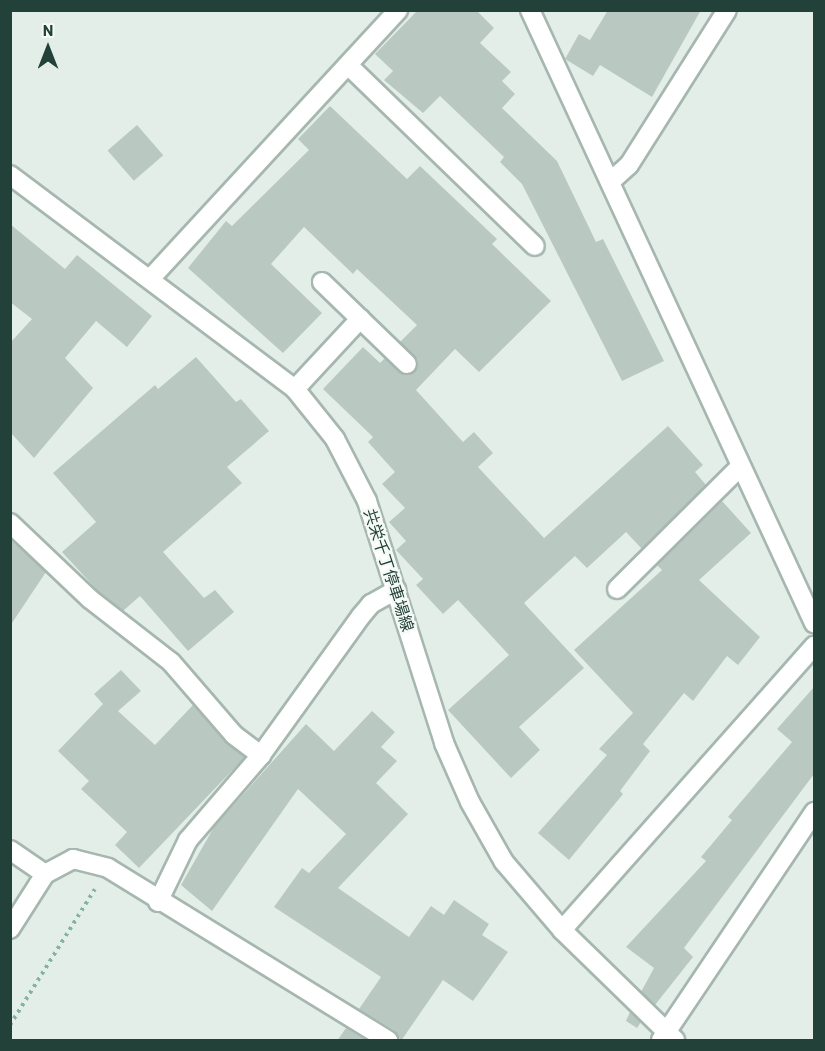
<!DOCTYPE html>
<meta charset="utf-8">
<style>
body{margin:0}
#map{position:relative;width:825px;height:1051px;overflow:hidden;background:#e4eee9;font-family:Barlow,"Noto Sans JP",sans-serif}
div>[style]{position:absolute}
.building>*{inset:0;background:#b9c9c2;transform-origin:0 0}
.path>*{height:4px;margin-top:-2px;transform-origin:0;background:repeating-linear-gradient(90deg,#82b3a3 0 3px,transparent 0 7.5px)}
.roads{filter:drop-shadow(2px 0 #a6b7b0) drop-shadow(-2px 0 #a6b7b0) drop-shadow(0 2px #a6b7b0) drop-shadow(0 -2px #a6b7b0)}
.minor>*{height:18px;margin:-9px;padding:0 9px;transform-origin:9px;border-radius:9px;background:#fff}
.tertiary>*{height:18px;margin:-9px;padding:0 9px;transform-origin:9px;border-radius:9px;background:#fff}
.secondary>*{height:18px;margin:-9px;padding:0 9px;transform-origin:9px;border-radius:9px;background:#fff}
span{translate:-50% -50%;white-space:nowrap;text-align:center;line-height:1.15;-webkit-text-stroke:4.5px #f5faf7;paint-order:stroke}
.street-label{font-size:16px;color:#224138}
.frame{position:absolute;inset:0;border:12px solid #224138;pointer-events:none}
.north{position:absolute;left:18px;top:18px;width:60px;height:60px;-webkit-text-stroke:4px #f5faf7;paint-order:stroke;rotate:0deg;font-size:16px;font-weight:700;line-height:24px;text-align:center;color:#224138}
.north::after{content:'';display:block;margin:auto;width:21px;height:27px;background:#224138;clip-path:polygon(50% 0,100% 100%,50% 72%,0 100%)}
</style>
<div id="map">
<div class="building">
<div style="clip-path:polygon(418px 10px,476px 10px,494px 28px,480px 43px,511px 72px,502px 81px,515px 94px,502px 108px,557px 161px,596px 242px,603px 239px,664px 361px,622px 381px,522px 184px,500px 162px,504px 157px,440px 96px,423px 113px,384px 80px,393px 71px,375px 54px)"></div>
<div style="clip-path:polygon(608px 10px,701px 10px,652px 97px,600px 65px,593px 76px,565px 59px,579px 34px,590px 40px)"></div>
<div style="clip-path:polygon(330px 106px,407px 179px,420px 166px,497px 239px,492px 244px,551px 301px,479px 372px,455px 349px,416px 390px,463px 442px,474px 432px,493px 453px,478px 467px,544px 538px,668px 426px,703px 465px,695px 472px,706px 485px,642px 549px,626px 532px,587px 568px,575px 556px,524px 603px,584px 668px,519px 727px,540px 750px,511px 778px,448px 710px,509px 655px,458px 600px,443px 614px,416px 585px,423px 579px,396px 550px,406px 541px,389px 522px,405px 508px,382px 484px,395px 472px,368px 442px,373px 437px,323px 389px,363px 347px,380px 363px,385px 358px,404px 375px,415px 372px,418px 360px,400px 342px,417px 325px,357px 269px,353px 274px,304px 227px,271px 264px,322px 313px,283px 353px,188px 268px,226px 221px,232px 226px,309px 150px,298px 139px)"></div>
<div style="left:137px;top:125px;width:40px;height:39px;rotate:49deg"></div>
<div style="clip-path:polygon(10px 224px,65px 269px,77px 255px,152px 316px,127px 347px,96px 321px,65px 358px,93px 388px,34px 458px,10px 432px,10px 343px,32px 319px,10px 302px)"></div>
<div style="clip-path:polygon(196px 357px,236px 402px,241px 399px,269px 431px,227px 467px,242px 483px,163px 552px,204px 598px,215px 590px,234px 612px,188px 651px,140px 596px,123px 611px,97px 590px,62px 552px,96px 522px,53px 473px,155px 385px,158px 389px)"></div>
<div style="clip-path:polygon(722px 501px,751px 533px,699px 580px,760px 637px,738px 665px,727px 656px,693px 701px,684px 693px,643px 744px,650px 751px,620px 791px,623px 794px,569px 860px,538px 833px,607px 755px,599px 749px,633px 713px,574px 650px,662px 570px,657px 565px)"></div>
<div style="clip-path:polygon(10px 539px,46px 572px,10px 626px)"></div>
<div style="clip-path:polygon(121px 670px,141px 691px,118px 711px,155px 745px,193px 705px,225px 742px,245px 757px,139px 868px,115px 845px,127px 832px,81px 789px,89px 781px,58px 751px,103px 704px,94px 694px)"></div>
<div style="clip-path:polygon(814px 687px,814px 774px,684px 948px,693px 957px,655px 1005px,641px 992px,654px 968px,626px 947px,706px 861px,701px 857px,732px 820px,728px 817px,792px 742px,777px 729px)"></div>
<div style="clip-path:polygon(372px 711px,395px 732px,381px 747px,397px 761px,376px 783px,408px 814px,338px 888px,409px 937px,431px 906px,444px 915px,454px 900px,489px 924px,482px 935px,508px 952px,473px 1001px,443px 980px,401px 1041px,394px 1030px,359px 1009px,381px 977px,274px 907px,302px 868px,309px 873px,346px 834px,298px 789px,212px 911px,181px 885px,214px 827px,306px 724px,334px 751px)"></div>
<div style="clip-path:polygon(630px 1012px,641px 1022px,637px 1028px,626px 1021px)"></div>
<div style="clip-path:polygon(346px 1028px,367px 1041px,337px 1041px)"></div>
</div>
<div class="path">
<div style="left:10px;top:1025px;width:160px;rotate:-58deg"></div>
</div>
<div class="roads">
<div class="minor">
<div style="left:348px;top:65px;width:260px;rotate:44.1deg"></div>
<div style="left:610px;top:182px;width:25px;rotate:-42deg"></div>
<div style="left:629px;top:165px;width:183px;rotate:-57.7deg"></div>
<div style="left:322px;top:282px;width:118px;rotate:44deg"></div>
<div style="left:295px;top:389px;width:96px;rotate:-47.1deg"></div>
<div style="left:10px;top:523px;width:110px;rotate:43.5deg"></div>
<div style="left:90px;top:599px;width:103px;rotate:37.9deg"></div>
<div style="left:171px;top:662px;width:96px;rotate:49.2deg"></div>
<div style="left:234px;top:735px;width:34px;rotate:37deg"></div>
<div style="left:617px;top:589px;width:173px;rotate:-44.8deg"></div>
<div style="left:10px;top:850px;width:42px;rotate:34.4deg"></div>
<div style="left:158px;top:902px;width:69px;rotate:-64.2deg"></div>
<div style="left:188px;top:840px;width:112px;rotate:-49.3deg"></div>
<div style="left:261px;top:755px;width:171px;rotate:-54.3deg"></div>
<div style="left:361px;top:616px;width:16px;rotate:-50deg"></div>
<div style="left:371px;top:604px;width:29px;rotate:-29deg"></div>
<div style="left:562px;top:930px;width:380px;rotate:-48.4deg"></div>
</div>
<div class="tertiary">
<div style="left:530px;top:10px;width:676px;rotate:65.14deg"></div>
<div style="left:150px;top:279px;width:366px;rotate:-47.3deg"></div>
<div style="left:10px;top:929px;width:65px;rotate:-57.5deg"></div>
<div style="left:45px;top:874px;width:32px;rotate:-28deg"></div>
<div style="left:73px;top:859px;width:36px;rotate:14deg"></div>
<div style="left:108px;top:868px;width:329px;rotate:31.6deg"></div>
<div style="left:661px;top:1040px;width:275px;rotate:-56.1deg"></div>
</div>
<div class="secondary">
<div style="left:10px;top:175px;width:356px;rotate:36.9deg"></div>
<div style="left:295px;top:389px;width:64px;rotate:51.3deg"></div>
<div style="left:335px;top:439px;width:70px;rotate:62.7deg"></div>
<div style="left:367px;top:501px;width:254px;rotate:72.3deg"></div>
<div style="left:444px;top:743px;width:64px;rotate:66.2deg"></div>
<div style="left:470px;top:802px;width:69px;rotate:60.5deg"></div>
<div style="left:504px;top:862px;width:89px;rotate:49.5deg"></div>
<div style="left:562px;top:930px;width:158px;rotate:44.2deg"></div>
</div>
</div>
<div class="street-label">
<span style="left:389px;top:570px;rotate:72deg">共栄千丁停車場線</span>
</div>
<div class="frame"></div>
<div class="north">N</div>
</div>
